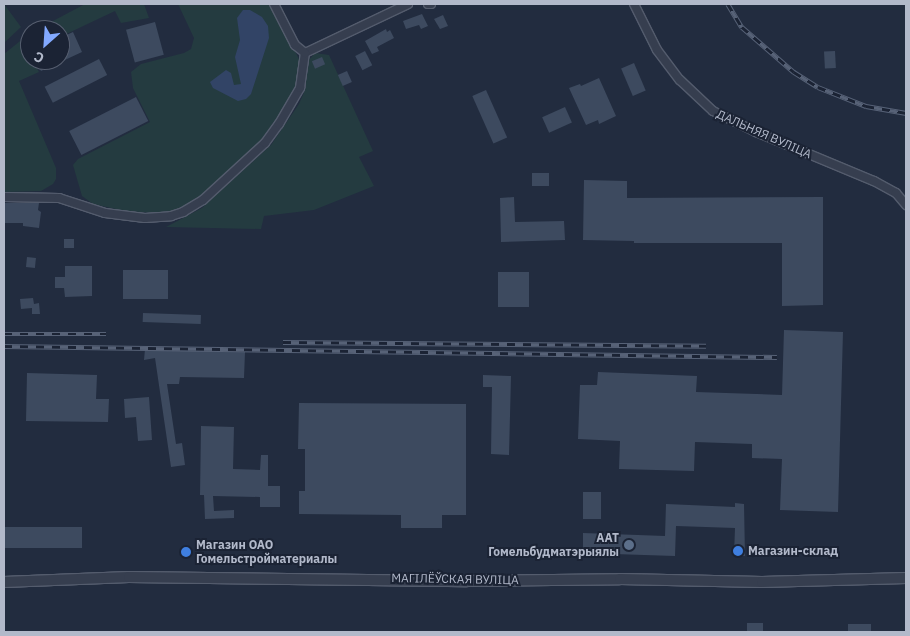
<!DOCTYPE html>
<meta charset="utf-8">
<style>
body{margin:0}
#map{position:relative;width:910px;height:636px;overflow:hidden;background:#222c3f;font-family:"IBM Plex Sans",sans-serif}
div>[style]{position:absolute}
.green>*{inset:0;background:#243b40}
.water>*{inset:0;background:#324466}
.building>*{inset:0;background:#3d4a5f;transform-origin:0 0}
.roads{filter:drop-shadow(1px 0 #545c6d) drop-shadow(-1px 0 #545c6d) drop-shadow(0 1px #545c6d) drop-shadow(0 -1px #545c6d)}
.minor>*{height:8px;margin:-4px;padding:0 4px;transform-origin:4px;border-radius:4px;background:#363e4f}
.tertiary>*{height:10px;margin:-5px;padding:0 5px;transform-origin:5px;border-radius:5px;background:#363e4f}
.rail>*{height:4.5px;margin-top:-2.25px;transform-origin:0;background:repeating-linear-gradient(90deg,#1b2334 0 8px,#576277 0 16px);box-sizing:border-box;border-block:1px solid #576277}
.dots>*{width:14px;height:14px;translate:-50% -50%;box-sizing:border-box;border:2px solid #1b2334;border-radius:50%}
span{translate:-50% -50%;white-space:nowrap;text-align:center;line-height:1.15;-webkit-text-stroke:4px #1b2334;paint-order:stroke}
.street-label{font-size:12px;color:#b2b9ca}
.poi-label{font-size:12px;color:#b2b9ca;font-weight:700}
.right{translate:-100% -50%;text-align:right}
.left{translate:0 -50%;text-align:left}
.frame{position:absolute;inset:0;border:5px solid #b2b9ca;pointer-events:none}
.north{position:absolute;left:20px;top:20px;width:50px;height:50px;box-sizing:border-box;background:#1b2334;border:1px solid #575f70;border-radius:50%;rotate:206deg;font-size:14px;font-weight:700;line-height:20px;text-align:center;color:#b2b9ca}
.north::after{content:'';display:block;margin:auto;width:18px;height:22px;background:#82a9ff;clip-path:polygon(50% 0,100% 100%,50% 72%,0 100%)}
</style>
<div id="map">
<div class="green">
<div style="clip-path:polygon(4px 4px,21px 27px,4px 43px)"></div>
<div style="clip-path:polygon(85px 4px,144px 4px,149px 18px,121px 23px,115px 11px,60px 37px,60px 30px,36px 30px)"></div>
<div style="clip-path:polygon(178px 4px,271px 4px,299px 59px,297px 83px,292px 96px,259px 143px,210px 190px,187px 205px,171px 211px,156px 213px,125px 211px,93px 204px,82px 196px,73px 165px,78px 159px,150px 122px,133px 88px,131px 72px,141px 64px,184px 53px,191px 49px,194px 38px)"></div>
<div style="clip-path:polygon(30px 33px,30px 60px,33px 60px,39px 72px,19px 81px,56px 168px,56px 179px,53px 184px,41px 191px,4px 192px,4px 54px)"></div>
<div style="clip-path:polygon(315px 53px,329px 55px,373px 151px,359px 157px,374px 186px,314px 210px,264px 216px,261px 229px,166px 227px,202px 208px,271px 145px,299px 104px,305px 90px,309px 60px)"></div>
</div>
<div class="water">
<div style="clip-path:polygon(243px 10px,250px 10px,262px 17px,268px 26px,269px 38px,251px 94px,246px 99px,238px 101px,213px 88px,210px 82px,226px 70px,231px 73px,234px 85px,241px 84px,235px 57px,240px 40px,237px 18px)"></div>
</div>
<div class="building">
<div style="clip-path:polygon(422px 14px,428px 26px,421px 29px,419px 25px,406px 29px,403px 21px)"></div>
<div style="clip-path:polygon(443px 15px,448px 26px,440px 29px,434px 19px)"></div>
<div style="left:155px;top:22px;width:34px;height:30px;rotate:75deg"></div>
<div style="clip-path:polygon(386px 29px,387px 32px,390px 30px,394px 38px,377px 47px,379px 51px,372px 54px,365px 41px)"></div>
<div style="clip-path:polygon(73px 32px,82px 52px,41px 71px,35px 60px,60px 60px,60px 38px)"></div>
<div style="left:365px;top:51px;width:16px;height:11px;rotate:63deg"></div>
<div style="left:835px;top:51px;width:17px;height:11px;rotate:87deg"></div>
<div style="left:322px;top:57px;width:8px;height:11px;rotate:67deg"></div>
<div style="left:99px;top:59px;width:18px;height:61px;rotate:63deg"></div>
<div style="left:634px;top:63px;width:30px;height:14px;rotate:67deg"></div>
<div style="left:347px;top:71px;width:12px;height:10px;rotate:66deg"></div>
<div style="clip-path:polygon(599px 78px,616px 116px,599px 124px,598px 120px,586px 125px,569px 88px,580px 84px,581px 86px)"></div>
<div style="left:486px;top:90px;width:52px;height:15px;rotate:66deg"></div>
<div style="left:136px;top:97px;width:27px;height:75px;rotate:63deg"></div>
<div style="left:565px;top:107px;width:17px;height:25px;rotate:66deg"></div>
<div style="left:532px;top:173px;width:17px;height:13px"></div>
<div style="clip-path:polygon(584px 180px,627px 181px,627px 198px,823px 197px,823px 305px,782px 306px,782px 243px,634px 243px,634px 241px,583px 240px)"></div>
<div style="clip-path:polygon(514px 197px,515px 222px,564px 221px,565px 240px,501px 242px,500px 198px)"></div>
<div style="clip-path:polygon(4px 203px,39px 203px,38px 210px,41px 212px,39px 228px,23px 226px,23px 223px,4px 223px)"></div>
<div style="left:64px;top:239px;width:10px;height:9px"></div>
<div style="left:27px;top:257px;width:9px;height:10px;rotate:6deg"></div>
<div style="clip-path:polygon(65px 266px,92px 266px,92px 296px,65px 297px,64px 288px,55px 288px,55px 277px,65px 277px)"></div>
<div style="left:123px;top:270px;width:45px;height:29px"></div>
<div style="left:498px;top:272px;width:31px;height:35px"></div>
<div style="clip-path:polygon(33px 298px,34px 304px,39px 303px,40px 314px,32px 314px,32px 308px,21px 309px,20px 299px)"></div>
<div style="left:143px;top:313px;width:58px;height:9px;rotate:2deg"></div>
<div style="clip-path:polygon(784px 330px,843px 332px,838px 512px,780px 510px,782px 459px,752px 458px,752px 444px,695px 442px,694px 471px,619px 469px,620px 441px,578px 439px,580px 385px,597px 385px,598px 372px,697px 376px,696px 392px,782px 395px)"></div>
<div style="clip-path:polygon(145px 349px,245px 352px,244px 378px,180px 377px,179px 384px,167px 384px,176px 444px,182px 443px,185px 465px,171px 467px,155px 358px,144px 360px)"></div>
<div style="clip-path:polygon(27px 373px,97px 375px,96px 399px,109px 399px,108px 422px,26px 421px)"></div>
<div style="clip-path:polygon(483px 375px,511px 376px,509px 455px,491px 454px,492px 387px,483px 387px)"></div>
<div style="clip-path:polygon(149px 397px,152px 440px,138px 441px,136px 417px,125px 418px,124px 399px)"></div>
<div style="clip-path:polygon(299px 403px,466px 404px,466px 515px,442px 515px,442px 528px,401px 528px,401px 515px,299px 514px,299px 491px,305px 491px,305px 449px,298px 449px)"></div>
<div style="clip-path:polygon(201px 426px,234px 427px,233px 469px,260px 470px,261px 455px,268px 455px,268px 486px,280px 486px,280px 507px,260px 507px,260px 497px,213px 496px,214px 511px,234px 510px,234px 518px,205px 519px,204px 495px,200px 495px)"></div>
<div style="left:583px;top:492px;width:18px;height:27px"></div>
<div style="clip-path:polygon(735px 503px,744px 504px,745px 556px,734px 555px,735px 528px,676px 526px,675px 556px,583px 553px,583px 533px,665px 536px,666px 504px,735px 507px)"></div>
<div style="left:4px;top:527px;width:78px;height:21px"></div>
<div style="left:181px;top:547px;width:10px;height:10px"></div>
<div style="left:747px;top:623px;width:16px;height:9px"></div>
<div style="left:848px;top:624px;width:23px;height:8px"></div>
</div>
<div class="roads">
<div class="minor">
<div style="left:428px;top:4px;width:3px"></div>
<div style="left:634px;top:4px;width:51px;rotate:63.4deg"></div>
<div style="left:657px;top:50px;width:38px;rotate:53deg"></div>
<div style="left:680px;top:80px;width:45px;rotate:43.2deg"></div>
<div style="left:713px;top:111px;width:48px;rotate:26deg"></div>
<div style="left:756px;top:132px;width:128px;rotate:22.6deg"></div>
<div style="left:874px;top:181px;width:25px;rotate:29deg"></div>
<div style="left:896px;top:193px;width:16px;rotate:50deg"></div>
<div style="left:305px;top:53px;width:114px;rotate:-25.4deg"></div>
<div style="left:4px;top:197px;width:55px;rotate:1deg"></div>
<div style="left:59px;top:198px;width:48px;rotate:18.1deg"></div>
<div style="left:105px;top:213px;width:40px;rotate:7.1deg"></div>
<div style="left:145px;top:218px;width:26px;rotate:-4deg"></div>
<div style="left:171px;top:216px;width:13px;rotate:-18deg"></div>
<div style="left:183px;top:212px;width:23px;rotate:-31deg"></div>
<div style="left:203px;top:200px;width:84px;rotate:-42.6deg"></div>
<div style="left:265px;top:143px;width:24px;rotate:-54deg"></div>
<div style="left:279px;top:124px;width:42px;rotate:-59.7deg"></div>
<div style="left:300px;top:88px;width:35px;rotate:-82deg"></div>
<div style="left:305px;top:53px;width:13px;rotate:-141deg"></div>
<div style="left:295px;top:45px;width:46px;rotate:-117.1deg"></div>
</div>
<div class="tertiary">
<div style="left:4px;top:582px;width:125px;rotate:-2.3deg"></div>
<div style="left:129px;top:577px;width:338px;rotate:0.7deg"></div>
<div style="left:467px;top:581px;width:153px;rotate:-0.7deg"></div>
<div style="left:620px;top:579px;width:142px;rotate:1.2deg"></div>
<div style="left:762px;top:582px;width:144px;rotate:-1.6deg"></div>
</div>
</div>
<div class="rail">
<div style="left:728px;top:4px;width:27px;rotate:59deg"></div>
<div style="left:742px;top:27px;width:69px;rotate:40.9deg"></div>
<div style="left:794px;top:72px;width:28px;rotate:32deg"></div>
<div style="left:818px;top:87px;width:52px;rotate:21.6deg"></div>
<div style="left:866px;top:106px;width:41px;rotate:9.9deg"></div>
<div style="left:4px;top:334px;width:102px"></div>
<div style="left:283px;top:342px;width:423px;rotate:0.5deg"></div>
<div style="left:4px;top:346px;width:773px;rotate:0.82deg"></div>
</div>
<div class="dots">
<div style="left:629px;top:545px;background:#5c6f8a"></div>
<div style="left:738px;top:551px;background:#3f7fe0"></div>
<div style="left:186px;top:552px;background:#3f7fe0"></div>
</div>
<div class="street-label">
<span style="left:764px;top:134px;rotate:24deg">ДАЛЬНЯЯ ВУЛІЦА</span>
<span style="left:455px;top:579px;rotate:1deg">МАГІЛЁЎСКАЯ ВУЛІЦА</span>
</div>
<div class="poi-label">
<span class="right" style="left:619px;top:545px">ААТ<br>Гомельбудматэрыялы</span>
<span class="left" style="left:196px;top:552px">Магазин ОАО<br>Гомельстройматериалы</span>
<span class="left" style="left:748px;top:551px">Магазин-склад</span>
</div>
<div class="frame"></div>
<div class="north">С</div>
</div>
